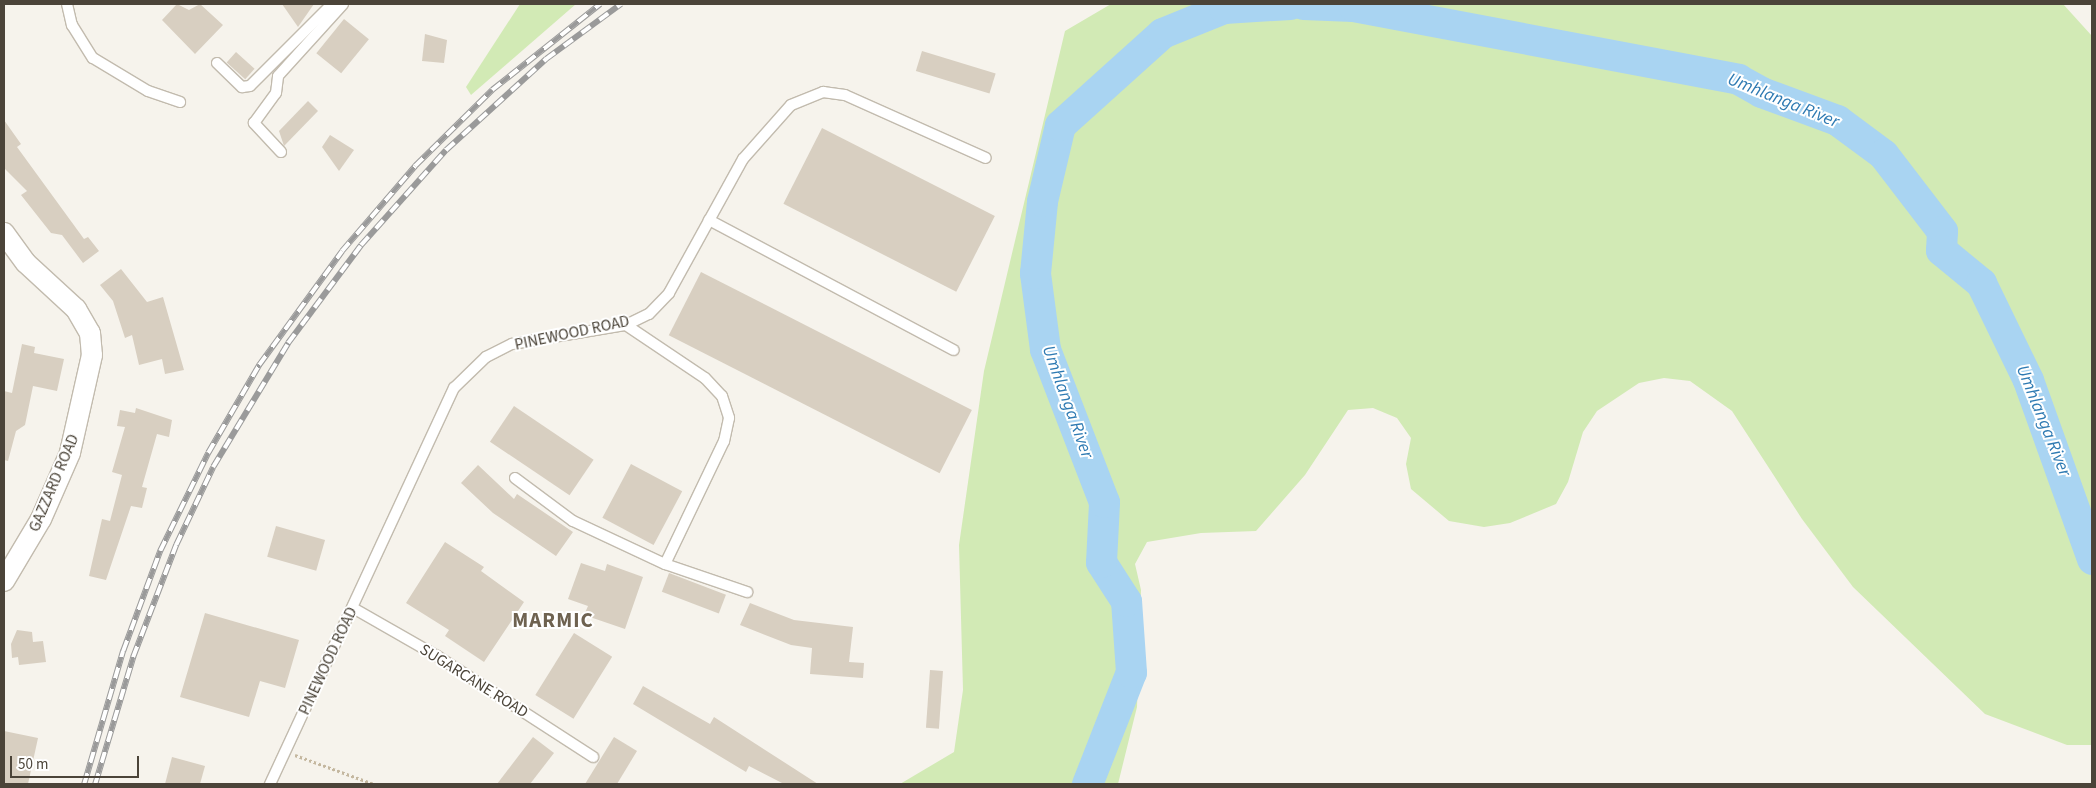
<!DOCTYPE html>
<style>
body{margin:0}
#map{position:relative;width:2096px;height:788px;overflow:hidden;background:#f6f3ec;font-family:"Source Sans 3",sans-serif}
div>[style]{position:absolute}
.green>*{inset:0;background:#d2eab5}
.river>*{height:31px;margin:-15.5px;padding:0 15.5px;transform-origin:15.5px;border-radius:15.5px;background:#a9d4f2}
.building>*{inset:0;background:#d8cfc1;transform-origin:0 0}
.path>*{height:3px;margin-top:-1.5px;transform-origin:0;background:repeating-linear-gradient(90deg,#c4b79f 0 2.5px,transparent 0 5px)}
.roads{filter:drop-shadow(1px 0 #c2bbae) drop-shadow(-1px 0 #c2bbae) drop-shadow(0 1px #c2bbae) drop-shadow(0 -1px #c2bbae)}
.lane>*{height:10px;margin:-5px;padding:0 5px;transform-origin:5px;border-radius:5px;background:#fff}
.street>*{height:20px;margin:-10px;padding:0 10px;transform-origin:10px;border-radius:10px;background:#fff}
.rail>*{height:5.5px;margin-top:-2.75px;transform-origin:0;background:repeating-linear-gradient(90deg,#fff 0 11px,#9a9a9a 0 22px);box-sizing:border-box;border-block:1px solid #9a9a9a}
span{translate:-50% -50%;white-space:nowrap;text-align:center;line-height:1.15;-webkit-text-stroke:4px #fff;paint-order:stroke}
.street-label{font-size:16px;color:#4b4439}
.water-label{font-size:18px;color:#2e7ab2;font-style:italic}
.district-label{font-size:21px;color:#6e6250;font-weight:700;letter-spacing:1px}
.frame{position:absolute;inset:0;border:5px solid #4b4439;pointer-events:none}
.scale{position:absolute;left:10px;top:756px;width:129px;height:22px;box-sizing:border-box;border:2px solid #4b4439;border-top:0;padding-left:6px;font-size:15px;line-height:18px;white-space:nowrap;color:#4b4439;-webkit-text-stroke:4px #fff;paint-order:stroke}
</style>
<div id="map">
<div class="green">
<div style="clip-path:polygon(520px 4px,576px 4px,471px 95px,466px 87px)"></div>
<div style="clip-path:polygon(1111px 4px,2063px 4px,2092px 36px,2092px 745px,2067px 745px,1985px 714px,1853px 587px,1802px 519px,1732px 411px,1690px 381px,1664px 378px,1639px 383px,1597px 411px,1583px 432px,1568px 482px,1556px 504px,1510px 523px,1484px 527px,1449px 521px,1411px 489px,1406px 464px,1411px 438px,1397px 418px,1373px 408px,1348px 410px,1305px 475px,1256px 531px,1201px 533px,1147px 542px,1135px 564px,1141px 590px,1137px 707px,1118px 784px,900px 784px,954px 752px,963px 690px,959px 545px,984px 371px,1065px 31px)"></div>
</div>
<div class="river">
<div style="left:1303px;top:4px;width:50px;rotate:2.3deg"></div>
<div style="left:1353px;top:6px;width:392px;rotate:10.7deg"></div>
<div style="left:1738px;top:79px;width:26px;rotate:29deg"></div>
<div style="left:1761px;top:92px;width:81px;rotate:20.2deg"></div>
<div style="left:1837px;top:120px;width:57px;rotate:36.5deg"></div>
<div style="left:1883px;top:154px;width:97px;rotate:52.5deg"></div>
<div style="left:1942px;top:231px;width:19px;rotate:93deg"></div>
<div style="left:1941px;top:250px;width:52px;rotate:39.5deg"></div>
<div style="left:1981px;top:283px;width:108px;rotate:64.1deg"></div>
<div style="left:2028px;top:380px;width:190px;rotate:70.3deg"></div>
<div style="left:1087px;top:784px;width:120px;rotate:-68.6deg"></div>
<div style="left:1131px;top:672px;width:71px;rotate:-94deg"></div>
<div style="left:1126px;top:601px;width:46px;rotate:-122.7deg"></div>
<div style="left:1101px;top:562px;width:60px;rotate:-87.1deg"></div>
<div style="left:1104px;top:502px;width:164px;rotate:-111.1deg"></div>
<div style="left:1045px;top:349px;width:77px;rotate:-97.5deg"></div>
<div style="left:1035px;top:273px;width:72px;rotate:-84.4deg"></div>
<div style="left:1042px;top:201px;width:78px;rotate:-76.7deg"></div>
<div style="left:1060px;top:125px;width:137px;rotate:-42deg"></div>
<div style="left:1162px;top:33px;width:67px;rotate:-22deg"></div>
<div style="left:1224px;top:8px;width:66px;rotate:-3.5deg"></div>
</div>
<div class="building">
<div style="clip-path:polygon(177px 4px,189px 10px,200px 4px,223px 25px,195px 54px,162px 20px)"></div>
<div style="clip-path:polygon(282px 4px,314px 4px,298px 27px)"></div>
<div style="left:344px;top:19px;width:32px;height:44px;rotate:39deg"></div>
<div style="clip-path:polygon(425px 34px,447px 40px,444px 63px,422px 61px)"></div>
<div style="left:922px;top:51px;width:77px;height:21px;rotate:17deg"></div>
<div style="left:236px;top:52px;width:25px;height:14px;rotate:42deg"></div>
<div style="clip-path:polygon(308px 101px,318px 111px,284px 146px,279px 131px)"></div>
<div style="clip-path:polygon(4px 120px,21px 144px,17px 147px,84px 239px,88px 237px,99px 251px,83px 263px,62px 235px,51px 233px,21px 195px,27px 191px,4px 168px)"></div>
<div style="left:822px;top:128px;width:194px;height:85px;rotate:27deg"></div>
<div style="clip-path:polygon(330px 135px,354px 150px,339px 171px,322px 147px)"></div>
<div style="clip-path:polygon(121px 269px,147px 302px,163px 297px,184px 370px,165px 374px,162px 359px,139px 365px,132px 335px,125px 338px,113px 301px,100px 285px)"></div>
<div style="left:701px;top:272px;width:304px;height:71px;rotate:27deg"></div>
<div style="clip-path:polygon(22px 344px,35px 347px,34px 353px,64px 359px,57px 391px,33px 386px,25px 425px,16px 431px,8px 461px,4px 460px,4px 391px,12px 393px)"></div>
<div style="left:514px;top:406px;width:96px;height:43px;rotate:34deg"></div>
<div style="clip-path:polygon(136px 408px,172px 420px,169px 437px,157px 434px,142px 487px,147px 488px,142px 508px,131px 506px,106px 580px,89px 576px,102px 519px,110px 521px,122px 475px,112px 472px,125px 427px,117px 426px,120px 410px,135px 413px)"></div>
<div style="left:631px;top:464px;width:58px;height:61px;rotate:28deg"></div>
<div style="clip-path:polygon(478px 465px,514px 499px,517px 494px,573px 532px,556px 556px,493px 513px,461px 483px)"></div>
<div style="left:276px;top:526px;width:51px;height:32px;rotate:16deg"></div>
<div style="clip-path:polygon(445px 542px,484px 567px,481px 571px,524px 602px,484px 662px,445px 636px,449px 630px,406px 603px)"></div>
<div style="clip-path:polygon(581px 563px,605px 571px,607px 564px,643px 577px,625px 629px,584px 615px,588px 606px,568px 599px)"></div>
<div style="left:669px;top:573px;width:61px;height:20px;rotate:21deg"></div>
<div style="clip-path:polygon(750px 603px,794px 620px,853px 627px,849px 662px,864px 663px,863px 678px,810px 674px,812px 648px,791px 645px,740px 625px)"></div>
<div style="clip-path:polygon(205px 613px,299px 640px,285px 688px,260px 681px,249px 717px,180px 697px)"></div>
<div style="clip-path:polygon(17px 630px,32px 632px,33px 642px,43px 641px,46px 662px,19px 665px,18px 657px,12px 658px,11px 644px)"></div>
<div style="left:574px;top:633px;width:45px;height:73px;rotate:32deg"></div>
<div style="left:930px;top:670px;width:13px;height:58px;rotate:4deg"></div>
<div style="clip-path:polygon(643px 686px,710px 724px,714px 717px,818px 784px,784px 784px,749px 766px,746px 772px,633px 704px)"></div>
<div style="clip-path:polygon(4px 731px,38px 738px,28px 784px,4px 784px)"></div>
<div style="clip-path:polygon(533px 737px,554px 753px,530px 784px,497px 784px)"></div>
<div style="clip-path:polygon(614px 737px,637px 751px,617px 784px,585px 784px)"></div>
<div style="clip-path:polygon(172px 757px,205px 766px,200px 784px,165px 784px)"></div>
</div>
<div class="path">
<div style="left:295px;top:755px;width:84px;rotate:20.2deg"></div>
</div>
<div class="roads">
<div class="lane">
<div style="left:67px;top:4px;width:22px;rotate:77deg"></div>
<div style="left:72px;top:25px;width:39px;rotate:58deg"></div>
<div style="left:93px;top:58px;width:64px;rotate:31deg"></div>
<div style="left:148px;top:91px;width:34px;rotate:19deg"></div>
<div style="left:217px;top:63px;width:35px;rotate:44deg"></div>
<div style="left:242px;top:87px;width:8px;rotate:-7deg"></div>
<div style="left:250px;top:86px;width:116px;rotate:-45deg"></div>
<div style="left:281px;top:152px;width:40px;rotate:-133deg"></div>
<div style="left:254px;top:123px;width:37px;rotate:-54deg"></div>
<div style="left:276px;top:93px;width:17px;rotate:-83deg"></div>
<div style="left:278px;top:76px;width:97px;rotate:-47.9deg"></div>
<div style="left:709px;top:220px;width:277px;rotate:28deg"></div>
<div style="left:626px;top:325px;width:95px;rotate:33.9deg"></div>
<div style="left:705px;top:378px;width:25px;rotate:47deg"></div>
<div style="left:722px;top:396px;width:23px;rotate:72deg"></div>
<div style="left:729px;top:418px;width:24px;rotate:102deg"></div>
<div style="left:724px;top:441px;width:136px;rotate:115.6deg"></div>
<div style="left:515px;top:478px;width:72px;rotate:36.6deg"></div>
<div style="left:573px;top:521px;width:102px;rotate:25.1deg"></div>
<div style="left:665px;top:564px;width:87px;rotate:18.9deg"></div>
<div style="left:353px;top:608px;width:97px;rotate:29.7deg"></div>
<div style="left:437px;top:656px;width:186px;rotate:32.9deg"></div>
<div style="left:270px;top:784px;width:437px;rotate:-65.1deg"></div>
<div style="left:454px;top:388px;width:45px;rotate:-44.1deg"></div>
<div style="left:486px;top:357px;width:29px;rotate:-27deg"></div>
<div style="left:512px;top:344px;width:116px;rotate:-9.5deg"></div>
<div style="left:626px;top:325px;width:25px;rotate:-26deg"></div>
<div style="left:649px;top:314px;width:29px;rotate:-46deg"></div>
<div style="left:669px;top:293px;width:153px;rotate:-61.1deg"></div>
<div style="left:743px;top:159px;width:72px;rotate:-48.4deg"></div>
<div style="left:791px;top:105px;width:35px;rotate:-22deg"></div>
<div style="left:823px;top:92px;width:22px;rotate:8deg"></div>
<div style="left:845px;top:95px;width:154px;rotate:24.1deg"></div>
</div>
<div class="street">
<div style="left:4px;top:233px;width:37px;rotate:54deg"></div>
<div style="left:26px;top:263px;width:68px;rotate:42.6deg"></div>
<div style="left:76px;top:309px;width:28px;rotate:60deg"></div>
<div style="left:90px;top:333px;width:22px;rotate:85deg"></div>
<div style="left:92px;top:355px;width:100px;rotate:102.7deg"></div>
<div style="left:70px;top:453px;width:72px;rotate:113.7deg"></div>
<div style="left:41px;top:519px;width:72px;rotate:120.8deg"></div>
</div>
</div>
<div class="rail">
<div style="left:84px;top:784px;width:139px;rotate:-73.7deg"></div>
<div style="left:123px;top:651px;width:107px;rotate:-69.7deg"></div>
<div style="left:160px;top:551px;width:109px;rotate:-63.9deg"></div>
<div style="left:208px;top:453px;width:102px;rotate:-59.9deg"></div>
<div style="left:259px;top:365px;width:141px;rotate:-53.9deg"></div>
<div style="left:342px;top:251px;width:112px;rotate:-49.3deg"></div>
<div style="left:415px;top:166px;width:108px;rotate:-44.6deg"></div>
<div style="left:492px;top:90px;width:138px;rotate:-38.5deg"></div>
<div style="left:95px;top:784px;width:133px;rotate:-73.3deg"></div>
<div style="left:133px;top:657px;width:120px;rotate:-69deg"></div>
<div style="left:176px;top:545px;width:86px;rotate:-64.6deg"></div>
<div style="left:213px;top:467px;width:145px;rotate:-58.8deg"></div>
<div style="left:288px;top:343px;width:122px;rotate:-53.3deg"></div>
<div style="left:361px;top:245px;width:127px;rotate:-48.2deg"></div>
<div style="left:446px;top:150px;width:135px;rotate:-42.3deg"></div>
<div style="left:546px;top:59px;width:93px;rotate:-36.3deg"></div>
</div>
<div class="street-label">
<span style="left:572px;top:333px;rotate:-12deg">PINEWOOD ROAD</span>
<span style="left:54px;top:483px;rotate:-67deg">GAZZARD ROAD</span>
<span style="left:328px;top:661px;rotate:-65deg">PINEWOOD ROAD</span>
<span style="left:474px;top:681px;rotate:32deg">SUGARCANE ROAD</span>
</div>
<div class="water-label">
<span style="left:1783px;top:101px;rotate:22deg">Umhlanga River</span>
<span style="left:1067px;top:402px;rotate:70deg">Umhlanga River</span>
<span style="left:2043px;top:421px;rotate:68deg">Umhlanga River</span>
</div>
<div class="district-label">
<span style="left:553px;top:620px">MARMIC</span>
</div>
<div class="frame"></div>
<div class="scale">50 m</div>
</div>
